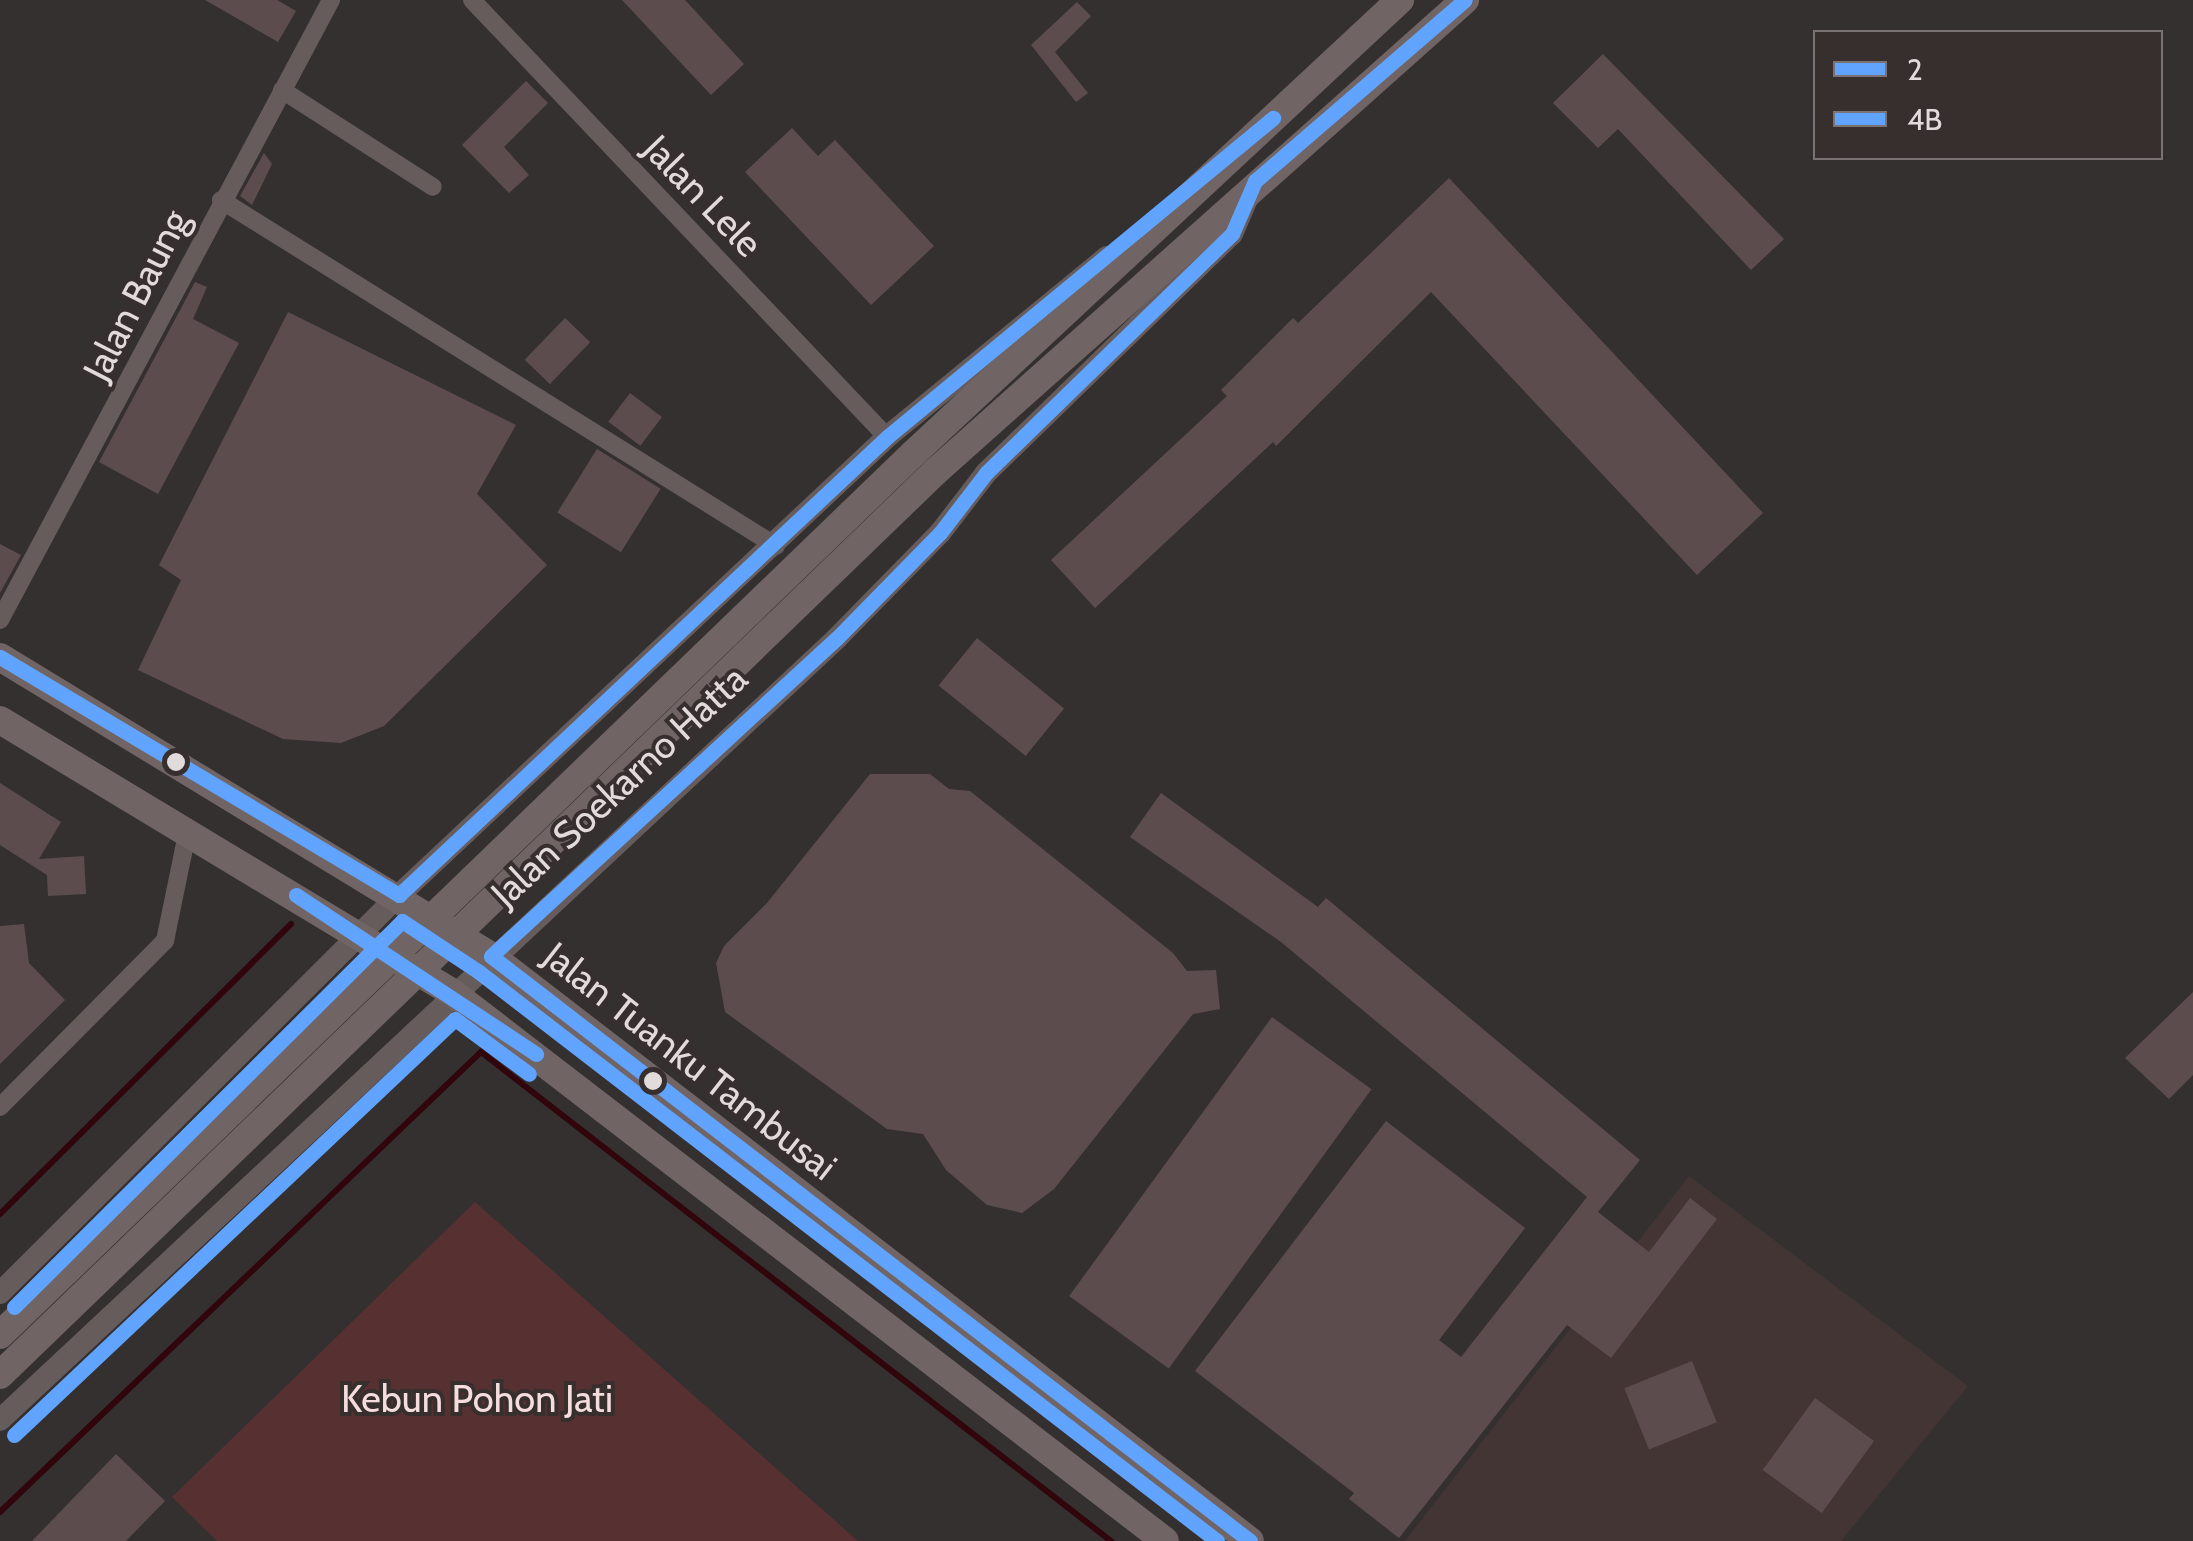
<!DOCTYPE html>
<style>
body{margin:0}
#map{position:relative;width:2193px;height:1541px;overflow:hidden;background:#353030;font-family:Cabin,sans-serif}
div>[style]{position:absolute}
.built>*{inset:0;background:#443535}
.green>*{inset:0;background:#573031}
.stream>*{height:6px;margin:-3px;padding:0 3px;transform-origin:3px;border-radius:3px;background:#30050b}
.building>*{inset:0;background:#5d4c4d;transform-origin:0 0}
.minor>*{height:18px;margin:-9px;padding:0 9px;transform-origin:9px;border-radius:9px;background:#665c5c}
.tertiary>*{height:22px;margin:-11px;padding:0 11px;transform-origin:11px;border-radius:11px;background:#665c5c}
.primary>*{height:28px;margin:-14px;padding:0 14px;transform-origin:14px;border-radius:14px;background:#706464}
.bus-1>*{height:15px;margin:-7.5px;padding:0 7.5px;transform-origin:7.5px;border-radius:7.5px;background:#60a4ff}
.bus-2>*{height:15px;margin:-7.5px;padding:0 7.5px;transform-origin:7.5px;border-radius:7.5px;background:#60a4ff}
.dots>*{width:28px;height:28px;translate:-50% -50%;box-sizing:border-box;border:5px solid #372e2e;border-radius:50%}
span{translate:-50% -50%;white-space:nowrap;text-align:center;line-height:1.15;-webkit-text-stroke:8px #372e2e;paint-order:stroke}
.street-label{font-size:38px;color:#e1dbdb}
.park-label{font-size:38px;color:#f4dddc}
.legend{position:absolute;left:1813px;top:30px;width:350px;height:130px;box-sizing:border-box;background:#372e2e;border:2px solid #7b7373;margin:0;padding:12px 18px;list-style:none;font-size:30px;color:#e1dbdb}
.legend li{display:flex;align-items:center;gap:20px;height:50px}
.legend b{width:50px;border:2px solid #7b7373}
</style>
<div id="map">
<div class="built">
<div style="clip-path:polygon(1689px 1176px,1968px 1386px,1841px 1541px,1405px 1541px)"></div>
</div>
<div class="green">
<div style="clip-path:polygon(475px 1202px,858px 1541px,217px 1541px,172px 1497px)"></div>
</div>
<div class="stream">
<div style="left:0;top:1214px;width:411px;rotate:-44.9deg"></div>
<div style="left:0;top:1512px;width:666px;rotate:-43.72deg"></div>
<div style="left:481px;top:1052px;width:798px;rotate:37.82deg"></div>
</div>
<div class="building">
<div style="clip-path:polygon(205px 0,277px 0,296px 11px,278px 42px)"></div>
<div style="clip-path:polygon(622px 0,685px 0,744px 64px,711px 95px)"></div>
<div style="clip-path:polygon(1077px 2px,1091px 16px,1055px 52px,1088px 93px,1076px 102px,1031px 45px)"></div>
<div style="clip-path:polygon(1603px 54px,1784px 239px,1751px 270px,1618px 129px,1598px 148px,1553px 103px)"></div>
<div style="clip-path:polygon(526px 81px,548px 103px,504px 147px,529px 175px,509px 193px,462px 145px)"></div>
<div style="clip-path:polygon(792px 128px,818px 156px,835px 140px,934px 246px,871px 305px,745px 172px)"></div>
<div style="clip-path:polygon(264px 153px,272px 164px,252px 205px,240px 196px)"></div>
<div style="clip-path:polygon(1449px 178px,1763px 513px,1697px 575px,1431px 292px,1276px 446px,1273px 442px,1095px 608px,1051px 560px,1227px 396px,1221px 390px,1293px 318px,1298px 323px)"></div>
<div style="clip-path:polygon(195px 282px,207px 287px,193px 319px,239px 343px,158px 494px,99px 462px)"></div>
<div style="clip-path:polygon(288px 312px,516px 425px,477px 494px,547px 565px,384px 726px,341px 743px,283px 739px,138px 670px,181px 580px,159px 565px)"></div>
<div style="left:565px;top:318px;width:35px;height:58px;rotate:44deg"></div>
<div style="left:630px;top:393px;width:40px;height:36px;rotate:37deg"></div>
<div style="left:597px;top:449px;width:75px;height:75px;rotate:32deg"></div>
<div style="clip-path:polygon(0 544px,21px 555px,0 593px)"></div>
<div style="left:977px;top:638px;width:112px;height:61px;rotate:39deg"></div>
<div style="clip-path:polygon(870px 774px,930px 774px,949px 789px,970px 791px,1173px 953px,1187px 971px,1216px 970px,1220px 1009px,1193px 1014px,1054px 1189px,1022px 1213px,987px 1205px,946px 1170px,923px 1134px,887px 1129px,725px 1012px,716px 963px,724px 946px,767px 903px)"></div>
<div style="clip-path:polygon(0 783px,61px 822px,39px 859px,84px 856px,86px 894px,48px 896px,47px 875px,0 845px)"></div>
<div style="clip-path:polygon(1161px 793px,1318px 907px,1326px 898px,1640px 1160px,1598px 1212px,1649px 1252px,1690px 1198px,1717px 1219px,1611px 1358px,1567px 1325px,1399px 1538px,1349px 1499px,1354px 1493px,1195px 1371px,1386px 1121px,1525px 1228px,1439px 1340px,1461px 1357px,1587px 1197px,1281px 942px,1130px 837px)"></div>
<div style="clip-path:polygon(24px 924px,29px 963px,65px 1000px,0 1064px,0 926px)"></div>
<div style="clip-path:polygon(2193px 992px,2193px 1075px,2169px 1099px,2125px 1058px)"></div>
<div style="left:1272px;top:1017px;width:123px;height:345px;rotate:36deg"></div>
<div style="left:1692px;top:1361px;width:66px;height:73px;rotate:68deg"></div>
<div style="left:1815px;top:1398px;width:73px;height:89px;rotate:36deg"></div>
<div style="clip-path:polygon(116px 1454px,165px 1501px,126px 1541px,32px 1541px)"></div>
</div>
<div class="minor">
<div style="left:472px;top:0;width:603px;rotate:46.48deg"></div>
<div style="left:282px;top:90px;width:179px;rotate:32.7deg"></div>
<div style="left:221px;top:200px;width:654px;rotate:31.94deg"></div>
<div style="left:0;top:620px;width:703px;rotate:-61.9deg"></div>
<div style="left:0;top:1107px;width:234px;rotate:-45.2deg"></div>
<div style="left:165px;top:941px;width:109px;rotate:-78.4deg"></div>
</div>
<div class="tertiary">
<div style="left:0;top:1293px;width:564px;rotate:-44.93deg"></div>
<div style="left:399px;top:895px;width:669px;rotate:-43.18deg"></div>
<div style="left:887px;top:437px;width:284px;rotate:-39.3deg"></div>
<div style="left:0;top:1420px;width:1145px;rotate:-43.05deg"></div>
<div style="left:837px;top:638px;width:147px;rotate:-45.6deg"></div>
<div style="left:940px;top:533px;width:76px;rotate:-52.5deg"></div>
<div style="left:986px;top:473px;width:343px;rotate:-44.2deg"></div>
<div style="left:1232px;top:234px;width:46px;rotate:-66.8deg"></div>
</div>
<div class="primary">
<div style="left:0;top:657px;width:575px;rotate:31.34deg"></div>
<div style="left:491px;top:956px;width:958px;rotate:37.62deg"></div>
<div style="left:0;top:720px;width:529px;rotate:31.08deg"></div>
<div style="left:453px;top:993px;width:898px;rotate:37.58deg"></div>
<div style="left:0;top:1335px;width:1269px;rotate:-43.98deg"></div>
<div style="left:913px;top:454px;width:666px;rotate:-42.99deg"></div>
<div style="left:0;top:1375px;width:1300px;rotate:-44deg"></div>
<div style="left:935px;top:472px;width:710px;rotate:-41.69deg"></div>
</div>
<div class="bus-1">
<div style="left:0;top:657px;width:465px;rotate:30.8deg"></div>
<div style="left:399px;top:895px;width:669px;rotate:-43.18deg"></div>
<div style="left:887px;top:437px;width:501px;rotate:-39.57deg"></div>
<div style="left:296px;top:895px;width:288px;rotate:33.5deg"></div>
<div style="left:1250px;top:1541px;width:958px;rotate:-142.38deg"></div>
<div style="left:491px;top:956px;width:470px;rotate:-42.6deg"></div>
<div style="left:837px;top:638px;width:147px;rotate:-45.6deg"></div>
<div style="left:940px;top:533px;width:76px;rotate:-52.5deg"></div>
<div style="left:986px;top:473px;width:343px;rotate:-44.2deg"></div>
<div style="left:1232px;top:234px;width:58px;rotate:-66.5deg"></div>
<div style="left:1255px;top:181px;width:277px;rotate:-40.8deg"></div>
</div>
<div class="bus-2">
<div style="left:14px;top:1307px;width:547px;rotate:-44.85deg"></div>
<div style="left:402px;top:921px;width:92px;rotate:33.5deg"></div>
<div style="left:479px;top:972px;width:932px;rotate:37.63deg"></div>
<div style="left:14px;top:1435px;width:606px;rotate:-43.33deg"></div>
<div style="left:455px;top:1019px;width:92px;rotate:36.6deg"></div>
</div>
<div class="dots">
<div style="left:176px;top:762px;background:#e1dbdb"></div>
<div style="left:653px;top:1081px;background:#e1dbdb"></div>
</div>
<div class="street-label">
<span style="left:703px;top:196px;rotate:46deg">Jalan Lele</span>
<span style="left:136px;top:295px;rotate:-63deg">Jalan Baung</span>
<span style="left:619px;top:786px;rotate:-43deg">Jalan Soekarno Hatta</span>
<span style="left:690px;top:1061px;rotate:38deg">Jalan Tuanku Tambusai</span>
</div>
<div class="park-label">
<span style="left:477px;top:1399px">Kebun Pohon Jati</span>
</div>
<ul class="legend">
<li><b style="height:12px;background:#60a4ff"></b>2</li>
<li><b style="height:12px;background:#60a4ff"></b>4B</li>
</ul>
</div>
